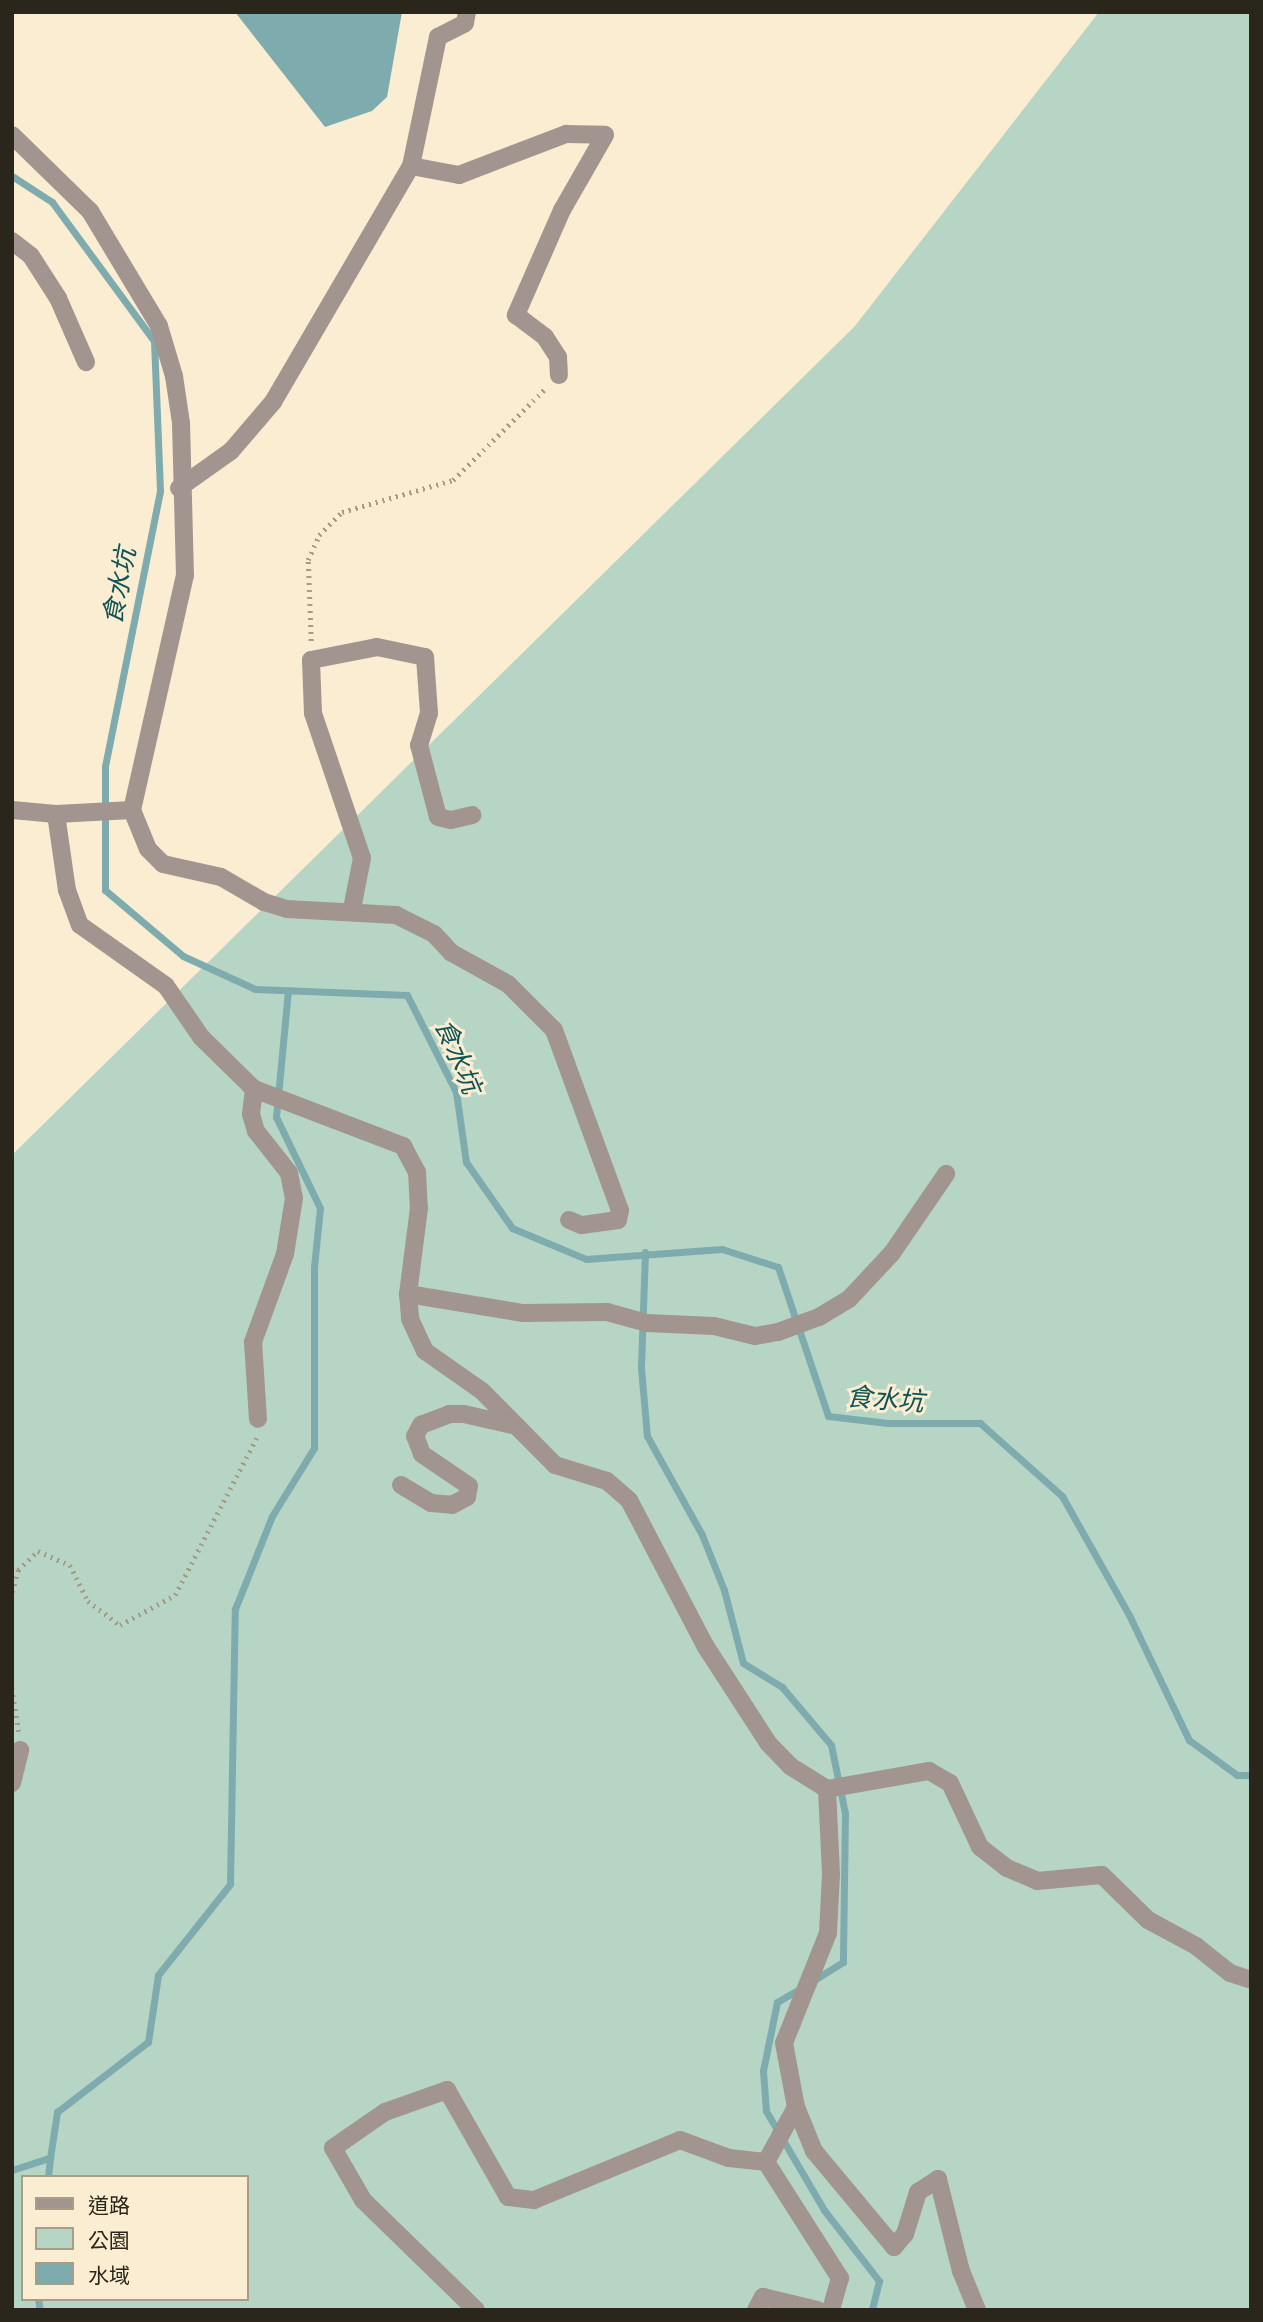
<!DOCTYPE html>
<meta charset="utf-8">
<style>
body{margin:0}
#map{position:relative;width:1263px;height:2322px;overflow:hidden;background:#fbedd1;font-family:Mulish,"Noto Sans TC",sans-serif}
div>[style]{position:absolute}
.green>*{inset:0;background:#b7d5c5}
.water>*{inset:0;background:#7eacae}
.stream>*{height:7px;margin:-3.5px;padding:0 3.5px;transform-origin:3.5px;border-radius:3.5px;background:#7eacae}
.path>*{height:4.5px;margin-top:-2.25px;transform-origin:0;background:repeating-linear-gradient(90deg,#a59b86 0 2px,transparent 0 7px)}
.minor>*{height:18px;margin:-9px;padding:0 9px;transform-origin:9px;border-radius:9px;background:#a29590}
span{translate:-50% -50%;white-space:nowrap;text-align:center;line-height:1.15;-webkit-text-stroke:6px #fbedd1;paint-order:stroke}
.water-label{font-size:26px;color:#105457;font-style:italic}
.frame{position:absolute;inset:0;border:14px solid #2b261b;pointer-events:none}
.legend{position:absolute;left:21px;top:2175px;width:228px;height:126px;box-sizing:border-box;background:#fbedd1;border:2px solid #a89d88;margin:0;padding:9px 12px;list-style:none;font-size:21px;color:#2b261b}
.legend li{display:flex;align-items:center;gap:14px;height:35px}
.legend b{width:35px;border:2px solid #a89d88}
</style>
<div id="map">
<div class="green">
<div style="clip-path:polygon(evenodd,1099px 12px,1251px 12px,1251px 2310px,12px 2310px,12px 1155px,855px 326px,1099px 12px,23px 2177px,247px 2177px,247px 2299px,23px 2299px,23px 2177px)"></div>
</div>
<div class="water">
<div style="clip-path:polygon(235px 12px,402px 12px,387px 97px,372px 111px,325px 127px)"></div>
</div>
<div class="stream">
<div style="left:12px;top:176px;width:48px;rotate:33deg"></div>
<div style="left:52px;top:202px;width:172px;rotate:53.7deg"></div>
<div style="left:154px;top:341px;width:150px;rotate:87.7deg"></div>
<div style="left:160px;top:491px;width:280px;rotate:101.3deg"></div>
<div style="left:105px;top:766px;width:124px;rotate:90deg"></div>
<div style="left:105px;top:890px;width:102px;rotate:40.2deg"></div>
<div style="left:183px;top:956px;width:79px;rotate:24.6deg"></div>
<div style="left:255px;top:989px;width:152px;rotate:2.3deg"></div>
<div style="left:407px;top:995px;width:109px;rotate:63.2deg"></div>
<div style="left:456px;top:1092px;width:71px;rotate:81.9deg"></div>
<div style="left:466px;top:1162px;width:80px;rotate:55.1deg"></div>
<div style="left:512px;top:1228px;width:80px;rotate:22.7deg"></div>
<div style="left:586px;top:1259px;width:136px;rotate:-4.2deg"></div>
<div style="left:722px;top:1249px;width:59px;rotate:17.8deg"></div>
<div style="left:778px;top:1267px;width:157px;rotate:71.4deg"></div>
<div style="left:828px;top:1416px;width:60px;rotate:6.7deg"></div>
<div style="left:888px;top:1423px;width:92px"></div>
<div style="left:980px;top:1423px;width:110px;rotate:41.7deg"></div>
<div style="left:1062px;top:1496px;width:137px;rotate:60.6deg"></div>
<div style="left:1129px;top:1615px;width:139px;rotate:64.4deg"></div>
<div style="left:1189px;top:1740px;width:59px;rotate:36.1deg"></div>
<div style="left:1237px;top:1775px;width:14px"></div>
<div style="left:645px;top:1252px;width:116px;rotate:92deg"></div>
<div style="left:641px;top:1368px;width:68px;rotate:85deg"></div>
<div style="left:647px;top:1436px;width:113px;rotate:60.9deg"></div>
<div style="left:702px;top:1535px;width:59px;rotate:68.2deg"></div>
<div style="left:724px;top:1590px;width:75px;rotate:75.4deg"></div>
<div style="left:743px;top:1663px;width:46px;rotate:31.6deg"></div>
<div style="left:782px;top:1687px;width:76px;rotate:49.8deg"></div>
<div style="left:831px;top:1745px;width:69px;rotate:78.4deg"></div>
<div style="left:845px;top:1813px;width:149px;rotate:90.8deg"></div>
<div style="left:843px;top:1962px;width:36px;rotate:148deg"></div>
<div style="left:803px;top:1987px;width:30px;rotate:150deg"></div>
<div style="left:777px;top:2002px;width:70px;rotate:101.5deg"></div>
<div style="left:763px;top:2071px;width:40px;rotate:85.7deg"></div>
<div style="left:766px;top:2111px;width:115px;rotate:59.6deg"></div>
<div style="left:824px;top:2210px;width:90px;rotate:52.2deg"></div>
<div style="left:879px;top:2281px;width:30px;rotate:104deg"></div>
<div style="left:12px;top:2170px;width:40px;rotate:-18deg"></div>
<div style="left:50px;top:2158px;width:47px;rotate:-81.3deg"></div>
<div style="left:57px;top:2112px;width:115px;rotate:-37.6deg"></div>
<div style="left:148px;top:2042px;width:68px;rotate:-81.5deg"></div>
<div style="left:158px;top:1975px;width:116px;rotate:-51.6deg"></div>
<div style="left:230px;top:1884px;width:275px;rotate:-89deg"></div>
<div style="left:235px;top:1609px;width:100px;rotate:-68.3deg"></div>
<div style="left:272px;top:1516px;width:80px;rotate:-58.3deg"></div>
<div style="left:314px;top:1448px;width:181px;rotate:-90deg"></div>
<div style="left:314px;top:1267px;width:59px;rotate:-84.2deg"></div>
<div style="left:320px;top:1208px;width:101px;rotate:-115.8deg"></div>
<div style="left:276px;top:1117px;width:127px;rotate:-84.6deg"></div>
<div style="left:48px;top:2177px;width:19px;rotate:-84deg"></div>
<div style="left:38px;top:2299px;width:11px;rotate:80deg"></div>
</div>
<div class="path">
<div style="left:311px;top:641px;width:81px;rotate:-92.1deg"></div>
<div style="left:308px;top:560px;width:27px;rotate:-66deg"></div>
<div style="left:319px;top:535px;width:33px;rotate:-45deg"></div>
<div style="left:342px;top:512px;width:116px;rotate:-16.1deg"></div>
<div style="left:453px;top:480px;width:131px;rotate:-44.7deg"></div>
<div style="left:12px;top:1592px;width:23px;rotate:-75deg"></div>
<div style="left:18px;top:1570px;width:28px;rotate:-44deg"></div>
<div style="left:38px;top:1551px;width:35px;rotate:24deg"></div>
<div style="left:70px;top:1565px;width:40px;rotate:63.4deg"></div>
<div style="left:88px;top:1601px;width:40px;rotate:37deg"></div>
<div style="left:120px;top:1625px;width:63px;rotate:-28.6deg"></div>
<div style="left:175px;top:1595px;width:178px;rotate:-62.6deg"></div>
<div style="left:12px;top:1688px;width:45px;rotate:81deg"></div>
</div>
<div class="minor">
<div style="left:12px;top:135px;width:109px;rotate:44.3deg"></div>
<div style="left:90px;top:211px;width:134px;rotate:59deg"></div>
<div style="left:159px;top:326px;width:52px;rotate:73.3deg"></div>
<div style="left:174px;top:376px;width:48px;rotate:81.5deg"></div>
<div style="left:181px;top:423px;width:152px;rotate:88.5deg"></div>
<div style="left:185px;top:575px;width:241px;rotate:102.7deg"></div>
<div style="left:132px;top:810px;width:42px;rotate:67.7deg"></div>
<div style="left:148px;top:849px;width:21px;rotate:45deg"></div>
<div style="left:163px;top:864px;width:59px;rotate:12.6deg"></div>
<div style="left:221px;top:877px;width:50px;rotate:30.2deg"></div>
<div style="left:264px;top:902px;width:24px;rotate:17deg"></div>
<div style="left:287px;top:909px;width:109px;rotate:3.2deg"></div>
<div style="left:396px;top:915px;width:42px;rotate:26.6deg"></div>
<div style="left:434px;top:934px;width:26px;rotate:47deg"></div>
<div style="left:452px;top:953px;width:64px;rotate:29deg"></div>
<div style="left:508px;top:984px;width:65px;rotate:45deg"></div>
<div style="left:554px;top:1030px;width:192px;rotate:69.9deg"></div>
<div style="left:620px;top:1210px;width:10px;rotate:101deg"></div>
<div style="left:618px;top:1220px;width:37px;rotate:172deg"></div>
<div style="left:581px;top:1225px;width:13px;rotate:-157deg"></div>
<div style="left:411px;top:166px;width:49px;rotate:10.6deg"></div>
<div style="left:459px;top:175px;width:115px;rotate:-21deg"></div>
<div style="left:566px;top:134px;width:39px;rotate:1deg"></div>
<div style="left:605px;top:135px;width:86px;rotate:119.8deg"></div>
<div style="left:562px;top:210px;width:115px;rotate:113.7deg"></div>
<div style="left:516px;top:315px;width:36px;rotate:37deg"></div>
<div style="left:545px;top:337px;width:24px;rotate:57deg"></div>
<div style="left:558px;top:357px;width:18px;rotate:87deg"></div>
<div style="left:12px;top:241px;width:24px;rotate:38deg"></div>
<div style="left:31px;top:256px;width:50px;rotate:57.3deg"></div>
<div style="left:58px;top:298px;width:70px;rotate:66.4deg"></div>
<div style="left:179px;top:488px;width:64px;rotate:-35.4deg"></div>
<div style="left:231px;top:451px;width:65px;rotate:-49.4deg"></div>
<div style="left:273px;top:402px;width:273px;rotate:-59.7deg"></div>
<div style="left:411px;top:166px;width:132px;rotate:-78.2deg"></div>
<div style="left:438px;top:37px;width:30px;rotate:-27deg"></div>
<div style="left:465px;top:23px;width:11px;rotate:-80deg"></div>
<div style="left:12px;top:810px;width:44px;rotate:5.2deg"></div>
<div style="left:56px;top:814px;width:76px;rotate:-3deg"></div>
<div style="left:56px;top:814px;width:77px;rotate:81.8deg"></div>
<div style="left:67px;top:890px;width:37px;rotate:70deg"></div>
<div style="left:80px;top:925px;width:105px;rotate:35.3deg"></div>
<div style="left:166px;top:986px;width:62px;rotate:55.5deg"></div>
<div style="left:201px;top:1037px;width:74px;rotate:44.5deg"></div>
<div style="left:254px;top:1089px;width:25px;rotate:97deg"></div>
<div style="left:251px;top:1114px;width:18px;rotate:74deg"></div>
<div style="left:256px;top:1131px;width:53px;rotate:51.8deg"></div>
<div style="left:289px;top:1173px;width:25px;rotate:79deg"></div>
<div style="left:294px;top:1198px;width:57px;rotate:99.1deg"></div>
<div style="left:285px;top:1254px;width:94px;rotate:110deg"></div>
<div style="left:253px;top:1342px;width:77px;rotate:86.3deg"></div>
<div style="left:352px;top:909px;width:52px;rotate:-78.9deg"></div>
<div style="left:362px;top:858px;width:153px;rotate:-108.7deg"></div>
<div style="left:313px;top:713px;width:53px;rotate:-92.2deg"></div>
<div style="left:311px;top:660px;width:67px;rotate:-11.1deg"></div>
<div style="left:377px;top:647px;width:49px;rotate:11.8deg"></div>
<div style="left:425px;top:657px;width:56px;rotate:85.9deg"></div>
<div style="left:429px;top:713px;width:34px;rotate:107deg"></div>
<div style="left:419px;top:745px;width:74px;rotate:75.2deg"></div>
<div style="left:438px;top:817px;width:13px;rotate:13deg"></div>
<div style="left:451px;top:820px;width:22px;rotate:-13deg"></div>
<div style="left:254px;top:1089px;width:160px;rotate:20.9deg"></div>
<div style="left:403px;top:1146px;width:30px;rotate:62deg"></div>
<div style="left:417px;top:1172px;width:36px;rotate:87deg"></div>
<div style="left:419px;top:1208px;width:87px;rotate:97.3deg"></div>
<div style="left:408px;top:1294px;width:25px;rotate:85deg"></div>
<div style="left:410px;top:1319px;width:35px;rotate:65deg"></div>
<div style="left:425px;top:1351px;width:70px;rotate:35.1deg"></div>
<div style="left:482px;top:1391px;width:104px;rotate:45.4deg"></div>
<div style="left:555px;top:1465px;width:54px;rotate:17.1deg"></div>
<div style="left:607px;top:1481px;width:29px;rotate:41deg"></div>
<div style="left:629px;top:1500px;width:166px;rotate:62.4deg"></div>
<div style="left:706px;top:1647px;width:114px;rotate:57.1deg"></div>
<div style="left:768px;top:1743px;width:32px;rotate:46deg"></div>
<div style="left:790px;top:1766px;width:44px;rotate:31.9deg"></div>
<div style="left:827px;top:1789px;width:104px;rotate:-10deg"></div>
<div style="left:929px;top:1771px;width:24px;rotate:30deg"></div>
<div style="left:950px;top:1783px;width:71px;rotate:64.9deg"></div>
<div style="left:980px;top:1847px;width:34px;rotate:38deg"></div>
<div style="left:1007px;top:1868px;width:33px;rotate:23deg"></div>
<div style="left:1037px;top:1881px;width:65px;rotate:-5.3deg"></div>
<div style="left:1102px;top:1875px;width:64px;rotate:44.4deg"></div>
<div style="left:1148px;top:1920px;width:55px;rotate:28.4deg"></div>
<div style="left:1196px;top:1946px;width:43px;rotate:38.5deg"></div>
<div style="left:1230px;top:1973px;width:22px;rotate:18deg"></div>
<div style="left:408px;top:1294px;width:117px;rotate:9.4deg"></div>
<div style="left:523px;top:1313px;width:84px;rotate:-0.7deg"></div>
<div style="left:607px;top:1312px;width:41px;rotate:15.4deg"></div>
<div style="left:647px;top:1323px;width:67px;rotate:2.6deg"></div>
<div style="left:714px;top:1326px;width:42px;rotate:13.7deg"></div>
<div style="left:755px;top:1336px;width:23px;rotate:-10deg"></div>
<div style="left:778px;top:1332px;width:44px;rotate:-20.1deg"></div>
<div style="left:819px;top:1317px;width:35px;rotate:-31deg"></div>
<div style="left:849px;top:1299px;width:63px;rotate:-46.9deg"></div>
<div style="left:892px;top:1253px;width:96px;rotate:-55.6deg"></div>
<div style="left:401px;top:1485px;width:35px;rotate:31deg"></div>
<div style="left:431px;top:1503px;width:21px;rotate:5deg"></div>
<div style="left:452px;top:1505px;width:17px;rotate:-28deg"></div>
<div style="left:467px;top:1497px;width:11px;rotate:-80deg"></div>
<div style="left:469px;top:1486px;width:57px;rotate:-145.8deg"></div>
<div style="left:422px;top:1454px;width:19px;rotate:-111deg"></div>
<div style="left:415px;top:1436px;width:13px;rotate:-61deg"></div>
<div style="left:421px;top:1425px;width:30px;rotate:-21deg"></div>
<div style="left:449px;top:1414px;width:15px"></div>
<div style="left:464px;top:1414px;width:54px;rotate:12.8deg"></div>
<div style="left:12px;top:1783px;width:34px;rotate:-76deg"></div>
<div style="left:827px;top:1789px;width:85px;rotate:87.3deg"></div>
<div style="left:831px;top:1874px;width:59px;rotate:92.9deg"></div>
<div style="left:828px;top:1933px;width:118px;rotate:111.8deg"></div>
<div style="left:784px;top:2043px;width:65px;rotate:79.4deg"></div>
<div style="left:796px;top:2107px;width:48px;rotate:67.8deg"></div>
<div style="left:814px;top:2151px;width:125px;rotate:50.2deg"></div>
<div style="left:894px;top:2247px;width:17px;rotate:-50deg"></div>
<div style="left:905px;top:2234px;width:44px;rotate:-72.8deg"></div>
<div style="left:918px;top:2192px;width:24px;rotate:-33deg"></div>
<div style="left:938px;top:2179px;width:95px;rotate:76deg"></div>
<div style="left:961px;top:2271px;width:42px;rotate:67.7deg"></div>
<div style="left:766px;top:2162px;width:138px;rotate:57.5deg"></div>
<div style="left:840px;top:2278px;width:33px;rotate:106deg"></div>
<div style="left:476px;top:2310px;width:158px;rotate:-135.8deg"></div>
<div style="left:363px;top:2200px;width:60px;rotate:-120deg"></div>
<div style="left:333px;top:2148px;width:63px;rotate:-34.7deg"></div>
<div style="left:385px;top:2112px;width:66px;rotate:-19.5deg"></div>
<div style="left:447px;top:2090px;width:123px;rotate:60.3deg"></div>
<div style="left:508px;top:2197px;width:26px;rotate:7deg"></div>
<div style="left:534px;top:2200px;width:158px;rotate:-22.3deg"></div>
<div style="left:680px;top:2140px;width:52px;rotate:20.2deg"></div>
<div style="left:729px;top:2158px;width:37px;rotate:6deg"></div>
<div style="left:766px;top:2162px;width:63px;rotate:-61.4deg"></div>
<div style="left:756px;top:2310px;width:15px;rotate:-62deg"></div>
<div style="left:763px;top:2297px;width:56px;rotate:13.5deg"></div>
</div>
<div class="water-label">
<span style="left:119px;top:586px;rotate:-79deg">食水坑</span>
<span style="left:458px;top:1056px;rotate:67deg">食水坑</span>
<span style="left:885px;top:1399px;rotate:4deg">食水坑</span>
</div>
<div class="frame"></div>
<ul class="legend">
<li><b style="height:9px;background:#a29590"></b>道路</li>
<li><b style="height:19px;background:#b7d5c5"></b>公園</li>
<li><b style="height:19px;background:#7eacae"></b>水域</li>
</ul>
</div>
